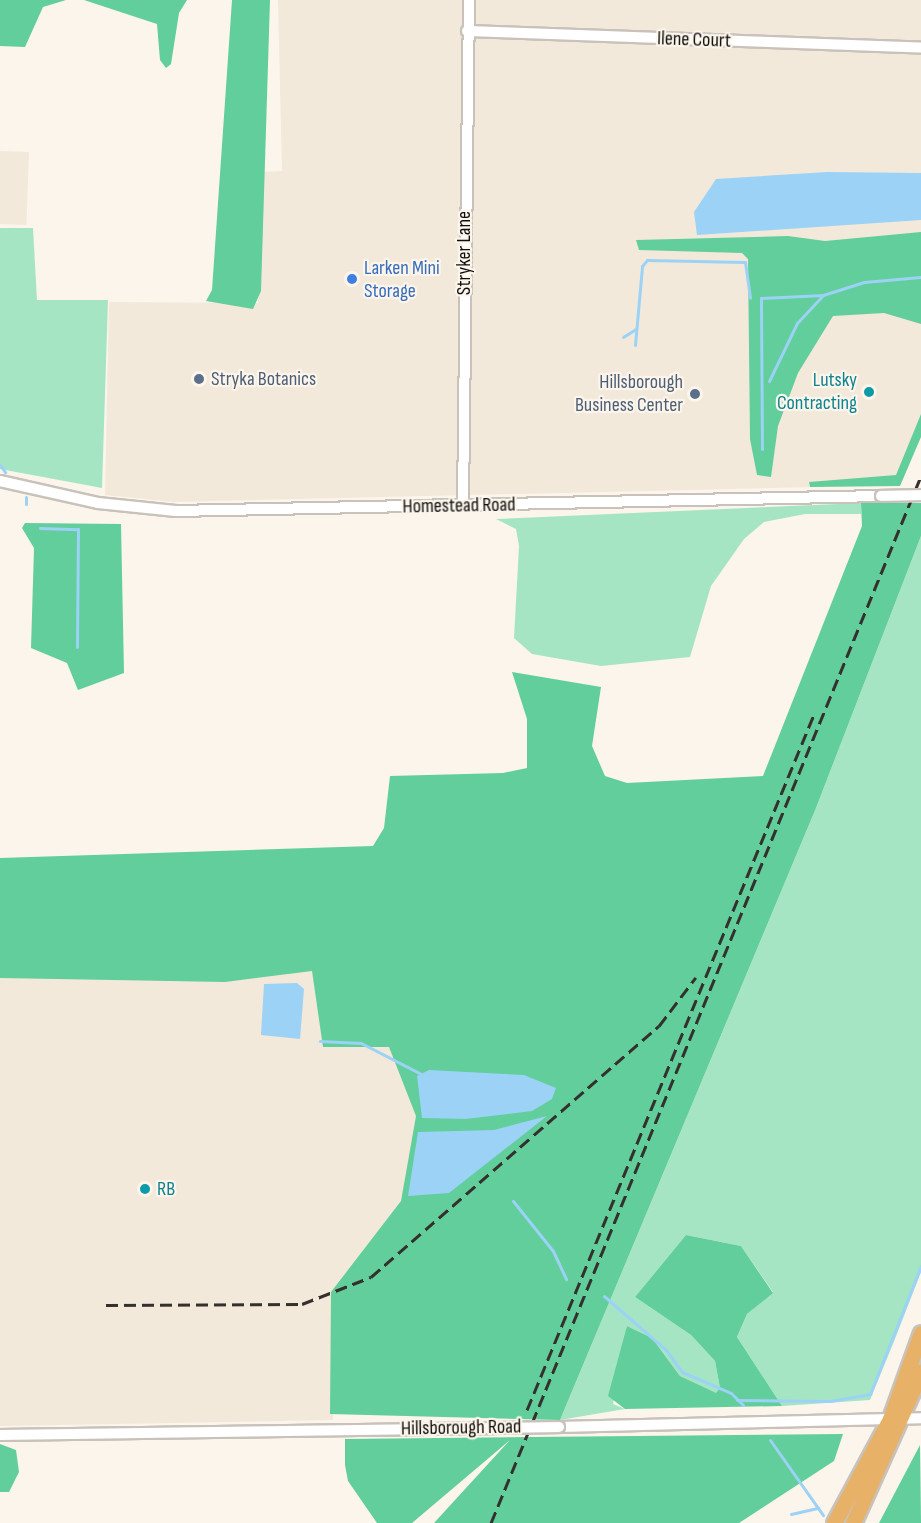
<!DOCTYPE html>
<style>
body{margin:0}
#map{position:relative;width:921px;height:1523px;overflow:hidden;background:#fbf5ec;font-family:"Sofia Sans Condensed",sans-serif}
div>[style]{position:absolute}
.built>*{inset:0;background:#f3e9da;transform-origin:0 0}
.green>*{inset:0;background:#a6e5c4}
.forest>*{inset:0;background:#61ce9b}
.water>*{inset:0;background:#9bd2f6}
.stream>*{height:3px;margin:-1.5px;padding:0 1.5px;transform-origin:1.5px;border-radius:1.5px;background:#9bd2f6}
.roads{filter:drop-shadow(2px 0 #c8c2ba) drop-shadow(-2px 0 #c8c2ba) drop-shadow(0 2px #c8c2ba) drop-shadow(0 -2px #c8c2ba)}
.minor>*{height:10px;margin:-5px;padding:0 5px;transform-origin:5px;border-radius:5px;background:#fff}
.highway>*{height:15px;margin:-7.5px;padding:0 7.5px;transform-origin:7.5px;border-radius:7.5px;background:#e7b168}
.rail>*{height:3px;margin-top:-1.5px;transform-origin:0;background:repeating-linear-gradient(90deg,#33302d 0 12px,transparent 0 18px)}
.bridges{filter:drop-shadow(2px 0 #c8c2ba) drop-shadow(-2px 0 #c8c2ba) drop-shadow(0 2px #c8c2ba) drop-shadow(0 -2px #c8c2ba)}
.minor-bridge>*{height:10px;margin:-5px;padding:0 5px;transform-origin:5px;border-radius:5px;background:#fff}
.dots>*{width:16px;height:16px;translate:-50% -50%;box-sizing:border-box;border:3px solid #fbf5ec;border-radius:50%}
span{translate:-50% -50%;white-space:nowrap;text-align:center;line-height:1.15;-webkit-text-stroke:4.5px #fbf5ec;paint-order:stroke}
.street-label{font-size:20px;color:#0f0d0b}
.shop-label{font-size:20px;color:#366cbe}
.left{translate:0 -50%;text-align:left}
.service-label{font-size:20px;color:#4e5e75}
.right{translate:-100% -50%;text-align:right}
.culture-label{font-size:20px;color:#0d838f}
</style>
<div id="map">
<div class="built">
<div style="clip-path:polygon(278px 0,921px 0,921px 427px,898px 485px,173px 502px,105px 495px,109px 302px,258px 303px,260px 172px,282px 171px)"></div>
<div style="left:0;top:151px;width:29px;height:73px;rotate:2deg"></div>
<div style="clip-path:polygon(0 966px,324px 968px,419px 1046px,420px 1204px,332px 1309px,333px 1420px,0 1426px)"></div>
</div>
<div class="green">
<div style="clip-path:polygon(0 228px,33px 228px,37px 300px,108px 300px,102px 488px,0 469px)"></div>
<div style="clip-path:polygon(861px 503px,861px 514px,805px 514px,764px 522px,744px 539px,711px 586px,690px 657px,601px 666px,532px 654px,514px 638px,519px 546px,516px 529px,496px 519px)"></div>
<div style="clip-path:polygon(921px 536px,921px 1272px,895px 1339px,870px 1400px,782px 1406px,737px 1337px,747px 1314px,773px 1292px,741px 1246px,686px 1235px,635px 1297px,691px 1335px,715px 1361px,720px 1388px,716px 1394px,680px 1376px,652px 1338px,627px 1326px,613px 1404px,625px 1409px,560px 1420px,816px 808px)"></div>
</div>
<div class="forest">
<div style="clip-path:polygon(0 0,66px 0,43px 7px,25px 47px,0 46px)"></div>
<div style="clip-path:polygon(84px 0,187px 0,179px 13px,171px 64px,166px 68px,160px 60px,157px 24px)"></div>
<div style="clip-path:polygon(232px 0,270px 0,261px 291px,253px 309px,206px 301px,212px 290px)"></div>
<div style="clip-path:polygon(921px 232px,921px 324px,884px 313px,833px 316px,798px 373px,778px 426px,771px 477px,757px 475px,750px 439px,748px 259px,742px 253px,639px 250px,636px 240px,788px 236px,825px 241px)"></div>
<div style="clip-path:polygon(921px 414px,921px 437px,900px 486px,810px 487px,809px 482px,896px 475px)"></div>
<div style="clip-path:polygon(861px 503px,921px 503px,921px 536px,816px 808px,560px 1420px,330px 1414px,331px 1292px,401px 1201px,416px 1116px,389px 1047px,323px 1047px,312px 971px,225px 982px,0 978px,0 858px,373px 846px,384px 828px,390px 776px,503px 773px,527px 768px,527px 719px,512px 672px,601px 687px,592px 746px,605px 776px,627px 783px,763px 776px,862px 526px)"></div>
<div style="clip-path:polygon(25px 523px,121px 524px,124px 673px,78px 690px,67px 663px,31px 648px,34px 548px,22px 528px)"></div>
<div style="clip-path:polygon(686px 1235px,741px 1246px,773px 1293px,747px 1314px,737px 1337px,782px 1406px,625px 1409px,608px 1396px,627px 1326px,652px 1338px,680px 1376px,716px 1393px,720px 1388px,715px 1361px,691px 1335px,635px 1297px)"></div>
<div style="clip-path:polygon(843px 1434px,834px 1461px,739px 1523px,434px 1523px,510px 1440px,412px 1523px,377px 1523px,348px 1481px,345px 1465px,345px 1439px)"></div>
<div style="clip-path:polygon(0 1444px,16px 1450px,19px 1472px,9px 1492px,0 1492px)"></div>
<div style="clip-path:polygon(920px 1445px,921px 1523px,879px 1523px)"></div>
</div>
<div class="water">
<div style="clip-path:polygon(827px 172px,921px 173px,921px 220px,697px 235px,694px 212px,716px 179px)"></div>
<div style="clip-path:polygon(264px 984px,297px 983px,304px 989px,300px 1039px,261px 1035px)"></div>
<div style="clip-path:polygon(429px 1070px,524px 1075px,556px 1088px,552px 1099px,532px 1111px,466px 1119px,422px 1118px,417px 1076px)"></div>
<div style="clip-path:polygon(547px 1116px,449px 1193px,408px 1196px,418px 1132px,494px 1130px)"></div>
</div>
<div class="stream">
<div style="left:623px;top:337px;width:15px;rotate:-32deg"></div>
<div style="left:635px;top:345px;width:79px;rotate:-84.9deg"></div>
<div style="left:642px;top:266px;width:8px;rotate:-50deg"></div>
<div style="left:647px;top:260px;width:98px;rotate:1.2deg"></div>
<div style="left:745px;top:262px;width:36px;rotate:82deg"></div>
<div style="left:769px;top:381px;width:64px;rotate:-64.2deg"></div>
<div style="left:797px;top:323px;width:38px;rotate:-47deg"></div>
<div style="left:823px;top:295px;width:43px;rotate:-17.6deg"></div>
<div style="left:864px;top:282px;width:57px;rotate:-5deg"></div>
<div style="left:762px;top:449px;width:151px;rotate:-90.4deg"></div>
<div style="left:761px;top:298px;width:62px;rotate:-2.8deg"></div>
<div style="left:0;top:465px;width:9px;rotate:54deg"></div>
<div style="left:26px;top:504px;width:7px;rotate:-90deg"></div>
<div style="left:40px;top:528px;width:38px;rotate:2deg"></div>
<div style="left:78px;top:529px;width:118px;rotate:90.5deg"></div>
<div style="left:320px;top:1041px;width:41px;rotate:2.8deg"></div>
<div style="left:361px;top:1043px;width:68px;rotate:27.3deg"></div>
<div style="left:513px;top:1201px;width:64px;rotate:51.3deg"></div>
<div style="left:553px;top:1251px;width:31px;rotate:65deg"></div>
<div style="left:604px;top:1296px;width:82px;rotate:41.1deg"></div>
<div style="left:666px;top:1350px;width:27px;rotate:54deg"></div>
<div style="left:682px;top:1372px;width:53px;rotate:23.2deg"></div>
<div style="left:731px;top:1393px;width:17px;rotate:45deg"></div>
<div style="left:737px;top:1400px;width:93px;rotate:0.6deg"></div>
<div style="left:830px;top:1401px;width:41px;rotate:-9.9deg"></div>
<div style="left:870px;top:1394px;width:138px;rotate:-68.3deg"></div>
<div style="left:770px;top:1440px;width:92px;rotate:54.8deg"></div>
<div style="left:791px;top:1514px;width:28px;rotate:-13deg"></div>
</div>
<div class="roads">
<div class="minor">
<div style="left:467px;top:31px;width:454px;rotate:2.1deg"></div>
<div style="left:0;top:481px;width:100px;rotate:12.7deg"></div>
<div style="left:98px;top:503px;width:78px;rotate:5.9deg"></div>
<div style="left:176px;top:511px;width:705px;rotate:-1.22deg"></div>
<div style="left:463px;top:505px;width:505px;rotate:-89.32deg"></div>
<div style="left:559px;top:1427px;width:362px;rotate:-1.4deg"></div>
<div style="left:0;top:1435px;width:501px;rotate:-0.8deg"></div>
</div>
<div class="highway">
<div style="left:834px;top:1523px;width:118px;rotate:-61.7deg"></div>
<div style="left:890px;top:1419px;width:91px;rotate:-70.2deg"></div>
<div style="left:853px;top:1523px;width:166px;rotate:-65.8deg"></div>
</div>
</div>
<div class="rail">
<div style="left:106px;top:1305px;width:196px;rotate:-0.3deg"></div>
<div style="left:302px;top:1304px;width:74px;rotate:-21.4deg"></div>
<div style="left:371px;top:1277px;width:382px;rotate:-41.1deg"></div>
<div style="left:659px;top:1026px;width:61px;rotate:-52.9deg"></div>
<div style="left:527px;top:1410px;width:755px;rotate:-67.58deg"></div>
<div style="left:491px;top:1523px;width:1132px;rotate:-67.67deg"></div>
</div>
<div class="bridges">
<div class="minor-bridge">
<div style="left:881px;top:496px;width:40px;rotate:-1.4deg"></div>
<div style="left:501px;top:1428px;width:58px;rotate:-1deg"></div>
</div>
</div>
<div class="dots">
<div style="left:352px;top:279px;background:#3f7fe0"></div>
<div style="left:199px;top:379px;background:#5c6f8a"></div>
<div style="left:869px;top:392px;background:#0f9aa8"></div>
<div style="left:695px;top:394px;background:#5c6f8a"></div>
<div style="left:145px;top:1189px;background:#0f9aa8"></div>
</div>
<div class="street-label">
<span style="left:694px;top:40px;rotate:2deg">Ilene Court</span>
<span style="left:464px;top:253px;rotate:-90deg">Stryker Lane</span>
<span style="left:459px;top:506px;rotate:-1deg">Homestead Road</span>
<span style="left:461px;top:1428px;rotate:-1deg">Hillsborough Road</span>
</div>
<div class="shop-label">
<span class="left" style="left:364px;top:280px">Larken Mini<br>Storage</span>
</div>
<div class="service-label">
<span class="left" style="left:211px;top:379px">Stryka Botanics</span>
<span class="right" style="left:683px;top:394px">Hillsborough<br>Business Center</span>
</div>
<div class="culture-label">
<span class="right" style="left:857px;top:392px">Lutsky<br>Contracting</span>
<span class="left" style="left:157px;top:1189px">RB</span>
</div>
</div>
